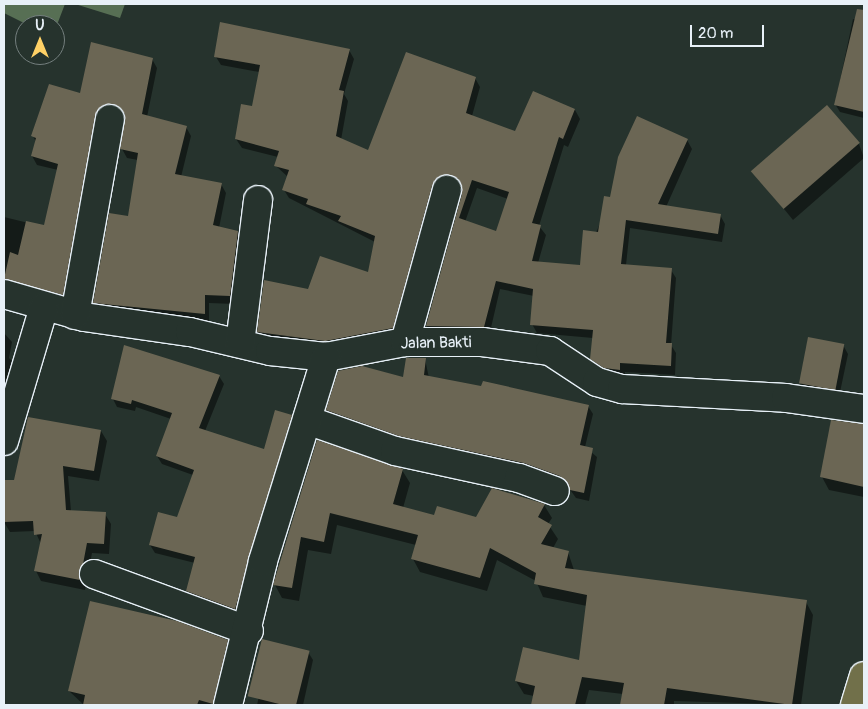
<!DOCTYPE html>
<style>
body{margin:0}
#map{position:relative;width:868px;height:709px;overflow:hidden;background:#26332d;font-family:Pangolin,sans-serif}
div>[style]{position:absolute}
.green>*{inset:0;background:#576f54}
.shadow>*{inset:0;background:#0007}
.building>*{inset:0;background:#6b6654;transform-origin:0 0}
.roads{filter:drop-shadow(1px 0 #e8f1f8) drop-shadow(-1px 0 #e8f1f8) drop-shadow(0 1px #e8f1f8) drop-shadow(0 -1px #e8f1f8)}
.minor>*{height:28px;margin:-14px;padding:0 14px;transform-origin:14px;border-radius:14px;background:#26332d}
.highway>*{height:28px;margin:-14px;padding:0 14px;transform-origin:14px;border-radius:14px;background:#71704a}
span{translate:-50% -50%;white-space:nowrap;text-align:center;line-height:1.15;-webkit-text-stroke:5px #26332d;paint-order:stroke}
.street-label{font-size:16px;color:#e8f1f8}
.frame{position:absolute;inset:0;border:5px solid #e8f1f8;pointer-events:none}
.north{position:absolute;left:15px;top:15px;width:50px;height:50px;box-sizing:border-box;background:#26332d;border:1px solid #747f7e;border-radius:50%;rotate:0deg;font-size:14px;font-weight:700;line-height:20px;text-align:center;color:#e8f1f8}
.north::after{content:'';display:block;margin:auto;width:18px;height:22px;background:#ffd166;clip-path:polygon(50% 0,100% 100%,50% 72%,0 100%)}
.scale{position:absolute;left:690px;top:25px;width:74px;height:22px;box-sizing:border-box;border:2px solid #e8f1f8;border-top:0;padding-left:6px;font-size:15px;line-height:18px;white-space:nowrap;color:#e8f1f8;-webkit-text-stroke:4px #26332d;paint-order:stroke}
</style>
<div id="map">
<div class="green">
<div style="clip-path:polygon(4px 4px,65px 4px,55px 30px,55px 25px,28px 25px,4px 13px)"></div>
<div style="clip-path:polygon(75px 4px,125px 4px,120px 18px)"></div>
</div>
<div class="shadow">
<div style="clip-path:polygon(853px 19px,864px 21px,864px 118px,840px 112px,835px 104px)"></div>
<div style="clip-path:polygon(evenodd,349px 50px,354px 59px,344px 94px,348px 101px,341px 140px,369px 152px,475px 78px,480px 87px,472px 116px,516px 133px,533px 92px,575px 110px,580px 119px,568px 147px,564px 145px,539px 226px,546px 235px,538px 263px,581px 266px,611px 199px,687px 140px,692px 149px,666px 207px,720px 215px,725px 224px,722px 242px,630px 228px,626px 265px,671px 270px,676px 278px,671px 345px,676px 353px,675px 375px,625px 372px,624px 378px,596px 367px,591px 358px,593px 338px,537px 333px,532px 324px,534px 296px,500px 289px,490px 332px,432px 335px,427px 326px,463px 194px,461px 187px,449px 183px,397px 337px,331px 350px,264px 340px,258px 332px,309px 290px,369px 274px,375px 242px,289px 198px,284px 190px,288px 177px,276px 166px,278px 157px,242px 148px,236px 139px,253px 107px,259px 72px,221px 65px,216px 57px,349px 50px,477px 188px,508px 199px,497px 233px,465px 222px,477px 188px)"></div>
<div style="clip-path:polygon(152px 59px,157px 68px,147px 117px,186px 127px,191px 136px,181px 177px,221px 184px,226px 193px,219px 228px,238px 232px,243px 241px,235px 304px,209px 303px,209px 322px,99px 311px,94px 302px,129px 217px,138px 160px,127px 158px,122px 149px,126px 118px,119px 112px,67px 303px,4px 284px,4px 217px,45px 227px,58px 170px,37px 165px,32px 156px,36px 142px,33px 136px,81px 95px)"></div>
<div style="clip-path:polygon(859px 144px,864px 158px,793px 220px,753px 171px)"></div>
<div style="clip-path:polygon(4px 333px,12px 342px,9px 358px,17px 366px,4px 409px)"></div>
<div style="clip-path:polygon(843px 345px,848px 354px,839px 397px,806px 391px,801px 383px)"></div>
<div style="clip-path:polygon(425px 359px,429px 378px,588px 406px,593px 414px,585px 447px,597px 457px,589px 501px,576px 498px,566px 484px,405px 444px,332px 418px,327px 410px,404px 378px)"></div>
<div style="clip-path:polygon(219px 376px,224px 384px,205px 431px,265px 450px,291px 416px,296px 424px,239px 616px,192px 599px,187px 591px,195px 563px,155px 553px,150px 545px,178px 519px,193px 475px,162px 464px,157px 456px,171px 419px,136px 407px,135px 411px,117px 407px,113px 399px)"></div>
<div style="clip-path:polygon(864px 425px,864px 497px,829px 490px,822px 477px)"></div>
<div style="clip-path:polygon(101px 431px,107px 441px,99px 481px,68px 476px,71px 511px,105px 514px,111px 524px,109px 554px,92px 553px,85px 590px,41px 581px,36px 571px,41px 544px,35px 531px,10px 532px,4px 522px,4px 481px,15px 481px)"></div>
<div style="clip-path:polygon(318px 442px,402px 470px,410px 483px,403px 508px,435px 516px,477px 519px,544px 505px,552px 518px,548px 524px,558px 539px,553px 548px,568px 552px,574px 570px,806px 602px,813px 615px,801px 705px,674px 701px,674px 705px,621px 705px,623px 694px,589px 690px,585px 705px,532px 705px,534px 696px,524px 694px,516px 681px,580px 661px,587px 606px,543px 597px,536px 581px,497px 560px,487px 591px,420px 572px,413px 559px,416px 545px,337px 525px,331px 554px,308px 550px,299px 601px,282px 598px,275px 585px)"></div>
<div style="clip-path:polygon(227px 641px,232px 650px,219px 705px,84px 705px,69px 691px)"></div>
<div style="clip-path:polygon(271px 643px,308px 652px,313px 660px,303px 705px,257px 705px)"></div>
</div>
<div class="building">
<div style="clip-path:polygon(857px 9px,864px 10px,864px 112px,834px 105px)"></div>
<div style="clip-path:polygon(evenodd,220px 22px,350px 49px,339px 90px,344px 91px,336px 136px,368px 150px,406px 52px,476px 77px,466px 113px,515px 131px,533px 91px,575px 109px,563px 139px,559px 137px,532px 223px,541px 225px,532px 261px,580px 265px,583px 230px,598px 232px,604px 196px,610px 197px,618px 157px,637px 116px,688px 139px,658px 204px,721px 214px,718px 234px,626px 220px,621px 264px,672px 268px,666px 343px,672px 343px,671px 366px,620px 363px,620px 370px,604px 368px,590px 359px,593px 330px,530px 325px,533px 289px,496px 281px,484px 327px,426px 326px,462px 194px,458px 179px,451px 175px,436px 179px,432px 186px,393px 328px,325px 341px,257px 332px,264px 280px,308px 289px,320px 256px,368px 272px,375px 236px,338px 221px,341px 216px,306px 204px,308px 199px,282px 190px,289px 170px,274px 166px,279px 151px,235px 139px,241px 104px,252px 106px,260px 65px,214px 57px,220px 22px,472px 180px,509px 192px,496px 231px,459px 218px,472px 180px)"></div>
<div style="clip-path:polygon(91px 42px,153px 58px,142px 114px,187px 126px,175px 174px,222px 183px,213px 225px,238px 231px,230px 296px,205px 295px,205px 314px,93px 303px,109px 213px,128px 216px,138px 153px,120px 149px,125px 114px,113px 104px,104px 105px,95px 116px,63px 295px,4px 279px,10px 252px,18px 255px,26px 221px,44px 225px,58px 164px,31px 156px,36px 138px,31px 136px,49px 84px,80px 93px)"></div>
<div style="left:827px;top:105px;width:50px;height:101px;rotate:49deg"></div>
<div style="left:808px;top:337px;width:37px;height:47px;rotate:11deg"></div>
<div style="clip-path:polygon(124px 345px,220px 375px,199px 428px,264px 449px,275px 410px,292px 415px,235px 609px,186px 591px,195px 557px,149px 545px,158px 512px,177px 517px,194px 470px,156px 456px,172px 413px,132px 400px,131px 404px,111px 399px)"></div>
<div style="clip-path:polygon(406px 358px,426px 358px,424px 375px,481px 386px,483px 381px,589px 405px,580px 445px,593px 448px,584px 493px,570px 490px,560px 476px,524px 463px,399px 436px,326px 410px,338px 371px,362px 366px,403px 377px)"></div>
<div style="clip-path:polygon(28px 417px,101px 430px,94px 471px,63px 466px,66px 510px,106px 512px,104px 544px,87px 543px,80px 580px,34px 571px,42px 534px,34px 535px,33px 521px,4px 522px,4px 480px,14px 480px)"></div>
<div style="clip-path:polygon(831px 420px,864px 424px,864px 487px,820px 477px)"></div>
<div style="clip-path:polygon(317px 440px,403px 469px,393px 504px,434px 515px,437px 506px,476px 517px,492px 488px,545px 504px,538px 517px,552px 525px,541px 544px,569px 551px,565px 568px,807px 600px,792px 705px,667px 688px,664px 705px,620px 705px,624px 683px,582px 677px,575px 705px,531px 705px,535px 686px,515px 681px,523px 647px,579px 660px,587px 595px,534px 584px,536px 573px,490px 548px,480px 578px,411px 559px,418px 535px,330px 513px,324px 542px,301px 537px,292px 588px,273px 585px)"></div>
<div style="clip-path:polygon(90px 601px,177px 621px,228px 640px,213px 704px,199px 700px,197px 705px,83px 705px,85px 695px,68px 691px)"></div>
<div style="left:262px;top:639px;width:49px;height:59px;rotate:14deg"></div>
</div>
<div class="roads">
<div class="minor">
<div style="left:4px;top:294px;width:83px;rotate:16deg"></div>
<div style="left:84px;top:317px;width:107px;rotate:8.1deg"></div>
<div style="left:190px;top:332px;width:82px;rotate:13.4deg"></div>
<div style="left:270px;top:351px;width:56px;rotate:6.1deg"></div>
<div style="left:326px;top:357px;width:80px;rotate:-10.8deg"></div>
<div style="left:405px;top:342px;width:77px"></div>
<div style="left:482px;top:342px;width:69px;rotate:7.5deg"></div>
<div style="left:550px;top:351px;width:56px;rotate:33.4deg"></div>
<div style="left:597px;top:382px;width:26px;rotate:16deg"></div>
<div style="left:622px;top:389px;width:164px;rotate:3.1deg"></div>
<div style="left:786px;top:398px;width:79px;rotate:8deg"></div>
<div style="left:75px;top:315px;width:199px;rotate:-79.9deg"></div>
<div style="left:405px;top:342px;width:158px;rotate:-74.6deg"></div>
<div style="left:240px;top:343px;width:144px;rotate:-82.8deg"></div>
<div style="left:307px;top:420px;width:93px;rotate:19.4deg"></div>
<div style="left:395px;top:451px;width:127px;rotate:12.3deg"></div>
<div style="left:519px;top:478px;width:38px;rotate:20deg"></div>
<div style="left:4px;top:441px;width:140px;rotate:-73.4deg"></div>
<div style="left:94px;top:574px;width:165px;rotate:20.2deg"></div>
<div style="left:228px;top:705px;width:148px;rotate:-76.3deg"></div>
<div style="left:263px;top:561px;width:214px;rotate:-72.8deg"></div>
</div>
<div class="highway">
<div style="left:855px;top:705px;width:30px;rotate:-73deg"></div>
</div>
</div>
<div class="street-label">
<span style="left:436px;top:343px;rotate:-1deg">Jalan Bakti</span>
</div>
<div class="frame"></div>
<div class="north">U</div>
<div class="scale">20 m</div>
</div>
